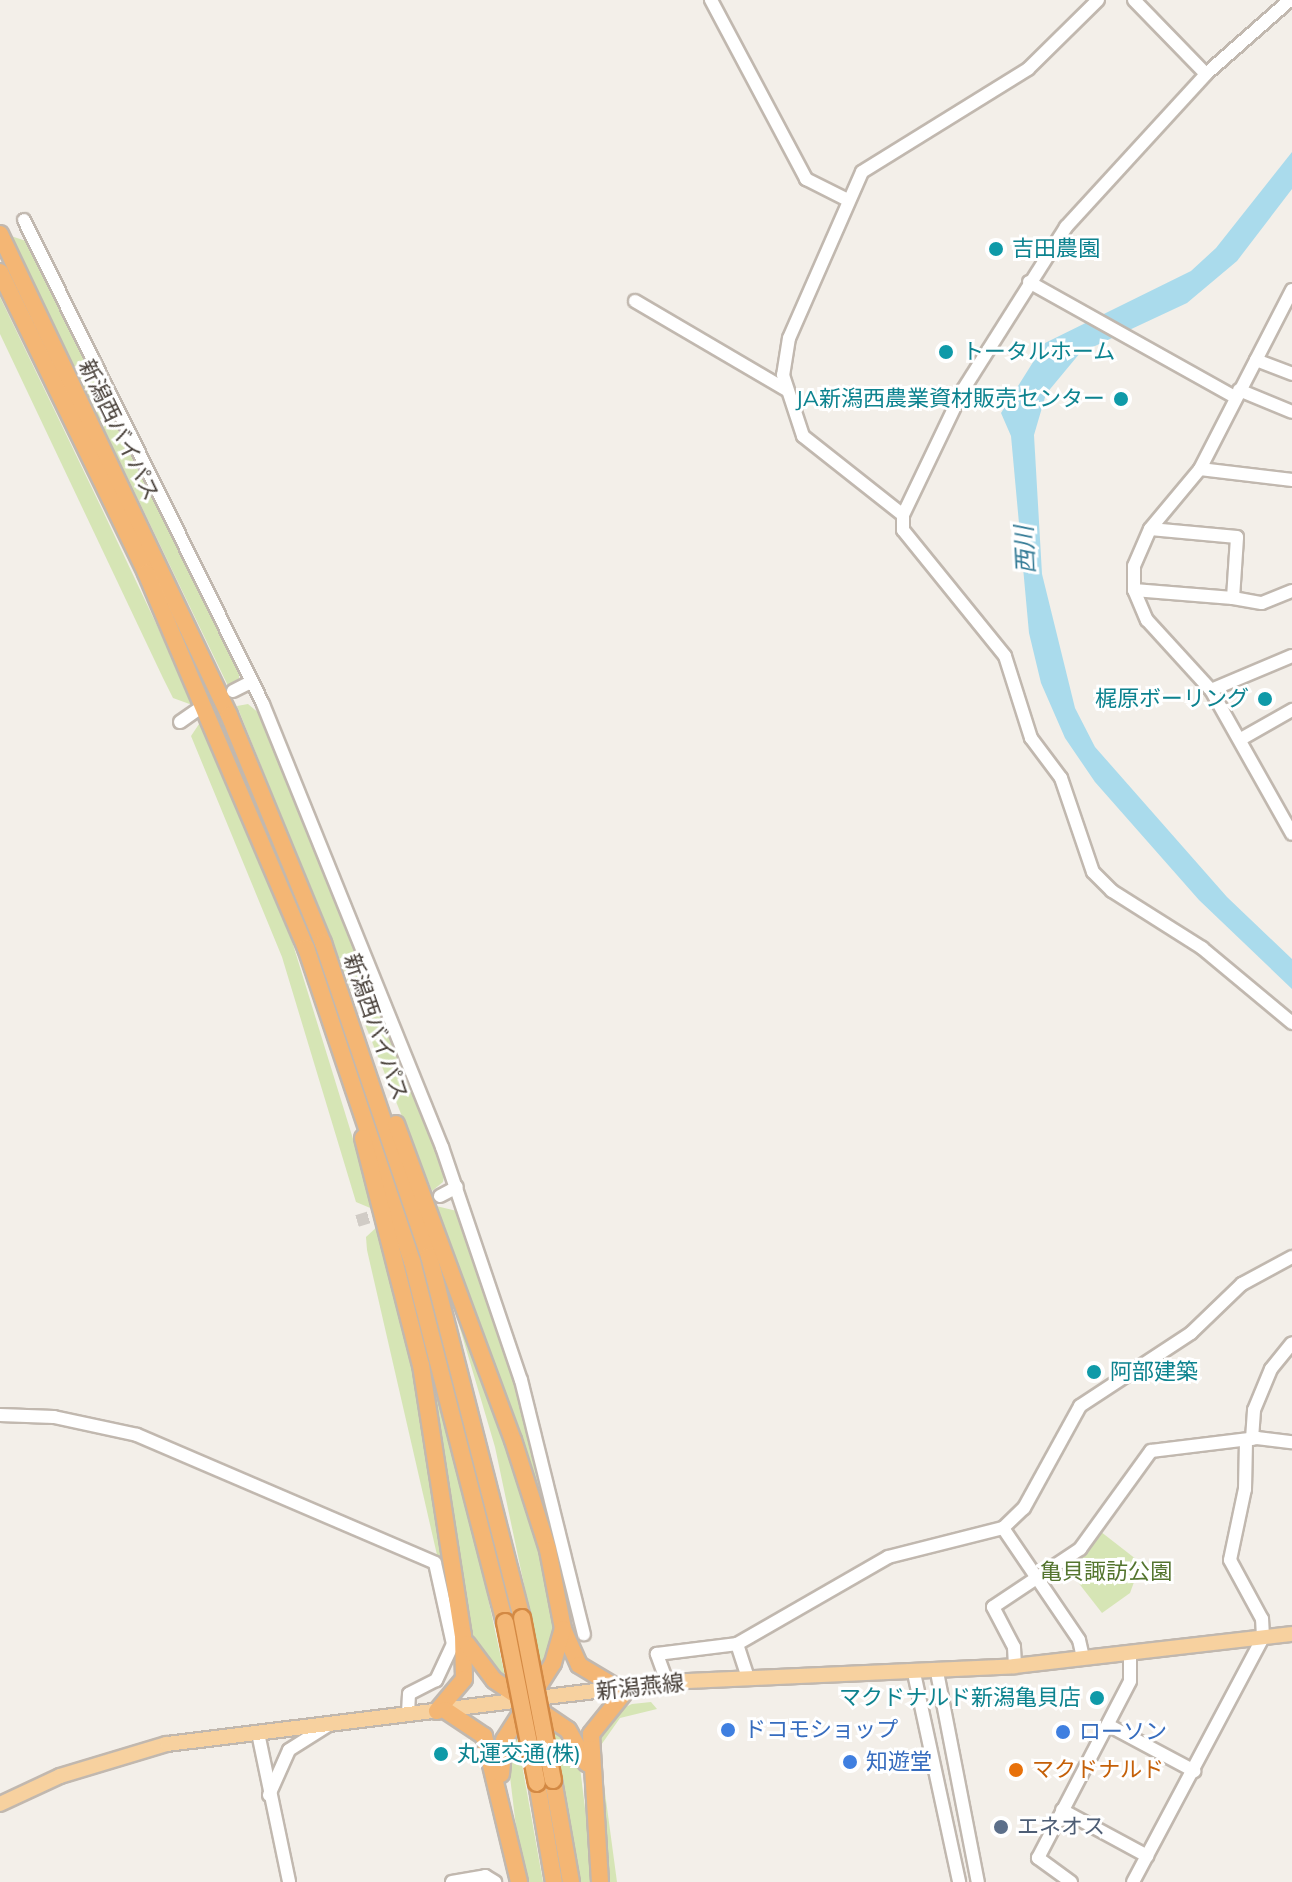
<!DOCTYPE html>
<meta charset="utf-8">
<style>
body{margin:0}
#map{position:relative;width:1292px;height:1882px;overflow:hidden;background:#f3efe9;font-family:Mulish,"Noto Sans JP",sans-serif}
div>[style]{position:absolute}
.green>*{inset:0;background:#d6e5b5}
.water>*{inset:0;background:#aadbec}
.minor-tunnel>*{height:12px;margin-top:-6px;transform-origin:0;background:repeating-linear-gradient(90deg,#d1ccc6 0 12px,transparent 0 18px)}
.roads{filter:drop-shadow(2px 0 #c1b8af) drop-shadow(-2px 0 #c1b8af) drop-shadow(0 2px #c1b8af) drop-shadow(0 -2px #c1b8af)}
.minor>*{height:12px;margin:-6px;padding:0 6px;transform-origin:6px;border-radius:6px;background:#fff}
.major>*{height:14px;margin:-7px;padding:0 7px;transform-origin:7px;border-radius:7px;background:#f7d19f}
.highway>*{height:16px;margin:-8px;padding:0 8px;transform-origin:8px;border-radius:8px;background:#f4b674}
.bridges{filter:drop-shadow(2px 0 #d38944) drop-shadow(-2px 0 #d38944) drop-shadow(0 2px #d38944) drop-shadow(0 -2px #d38944)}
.highway-bridge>*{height:16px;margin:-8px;padding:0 8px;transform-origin:8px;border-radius:8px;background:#f4b674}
.dots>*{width:22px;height:22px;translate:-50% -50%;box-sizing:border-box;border:4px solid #fff;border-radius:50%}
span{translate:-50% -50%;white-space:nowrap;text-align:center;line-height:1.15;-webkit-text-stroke:6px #fff;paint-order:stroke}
.culture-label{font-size:22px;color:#0d838f}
.left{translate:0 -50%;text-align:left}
.right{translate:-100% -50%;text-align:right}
.street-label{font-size:22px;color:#473f38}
.park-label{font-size:22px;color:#54752f}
.shop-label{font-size:22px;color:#366cbe}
.food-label{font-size:22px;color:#c56008}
.service-label{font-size:22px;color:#4e5e75}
.water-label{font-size:24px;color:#327a95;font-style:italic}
</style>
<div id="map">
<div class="green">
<div style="clip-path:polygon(11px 236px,32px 243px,239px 665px,239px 680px,230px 690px)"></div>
<div style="clip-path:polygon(0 297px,101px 507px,195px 706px,173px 698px,163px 678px,0 334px)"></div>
<div style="clip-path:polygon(248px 704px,260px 714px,445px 1171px,443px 1182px,432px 1191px,237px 706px)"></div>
<div style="clip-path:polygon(201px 721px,291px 938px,375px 1210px,356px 1202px,282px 957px,191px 736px)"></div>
<div style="clip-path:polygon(436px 1206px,457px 1211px,479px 1264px,510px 1358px,569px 1596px,533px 1470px)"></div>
<div style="clip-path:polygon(379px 1225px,408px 1339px,457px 1642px,367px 1250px,366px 1237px)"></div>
<div style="clip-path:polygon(437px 1250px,544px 1559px,556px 1631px,542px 1670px,495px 1447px)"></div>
<div style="clip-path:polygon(413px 1302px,473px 1529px,506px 1681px,476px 1649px,467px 1620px)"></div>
<div style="clip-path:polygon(1096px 1528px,1141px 1563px,1130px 1593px,1102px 1613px,1063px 1563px)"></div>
<div style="clip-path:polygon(632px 1704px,651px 1702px,657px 1709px,620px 1718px,599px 1748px,617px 1882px,608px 1882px,596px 1746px,605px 1716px)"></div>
<div style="clip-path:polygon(552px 1721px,578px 1751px,594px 1882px,581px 1882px)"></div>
<div style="clip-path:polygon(516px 1731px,543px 1882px,527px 1882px,517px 1835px,508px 1760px)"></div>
</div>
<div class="water">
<div style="clip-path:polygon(1292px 152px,1292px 189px,1237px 261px,1187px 303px,1080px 353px,1046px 394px,1034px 435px,1042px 574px,1075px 708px,1095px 747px,1227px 897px,1292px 959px,1292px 989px,1199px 900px,1095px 782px,1065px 738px,1041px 683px,1029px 633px,1011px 436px,1001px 413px,1045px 343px,1191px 271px,1216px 248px)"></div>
</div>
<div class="minor-tunnel">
<div style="left:357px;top:1221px;width:34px;rotate:-17deg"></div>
</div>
<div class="roads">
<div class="minor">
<div style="left:711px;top:0;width:203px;rotate:62deg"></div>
<div style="left:806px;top:179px;width:47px;rotate:26.6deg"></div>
<div style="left:1098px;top:0;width:98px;rotate:135.4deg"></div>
<div style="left:1028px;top:69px;width:195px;rotate:148.2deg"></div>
<div style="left:862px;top:172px;width:181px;rotate:113.7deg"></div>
<div style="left:789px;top:338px;width:37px;rotate:99deg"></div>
<div style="left:783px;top:375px;width:64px;rotate:71.8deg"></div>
<div style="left:803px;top:436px;width:127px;rotate:38.3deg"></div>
<div style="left:903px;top:515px;width:15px;rotate:90deg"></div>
<div style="left:903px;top:530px;width:162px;rotate:51deg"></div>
<div style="left:1005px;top:656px;width:86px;rotate:72.4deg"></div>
<div style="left:1031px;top:738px;width:50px;rotate:53.1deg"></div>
<div style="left:1061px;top:778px;width:99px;rotate:71.2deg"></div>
<div style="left:1093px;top:872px;width:27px;rotate:45deg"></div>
<div style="left:1112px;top:891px;width:107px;rotate:32.3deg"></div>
<div style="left:1202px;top:948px;width:117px;rotate:39.8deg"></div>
<div style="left:1134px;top:0;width:103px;rotate:45.8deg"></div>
<div style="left:24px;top:220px;width:540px;rotate:63.72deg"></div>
<div style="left:263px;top:704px;width:478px;rotate:68deg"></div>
<div style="left:442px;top:1147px;width:246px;rotate:71.3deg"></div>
<div style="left:521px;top:1380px;width:262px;rotate:76.1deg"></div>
<div style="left:1029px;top:282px;width:236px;rotate:29.2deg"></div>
<div style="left:1292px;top:290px;width:201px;rotate:117.2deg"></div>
<div style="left:1200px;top:469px;width:78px;rotate:129.8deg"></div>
<div style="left:1150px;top:529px;width:40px;rotate:113.4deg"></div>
<div style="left:1134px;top:566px;width:24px;rotate:90deg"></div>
<div style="left:1134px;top:590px;width:33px;rotate:67deg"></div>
<div style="left:1147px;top:620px;width:95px;rotate:47.6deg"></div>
<div style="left:1211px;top:690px;width:165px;rotate:60.6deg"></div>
<div style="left:635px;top:301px;width:176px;rotate:30.4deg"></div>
<div style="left:1256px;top:360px;width:39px;rotate:21deg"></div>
<div style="left:1239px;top:390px;width:57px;rotate:22.5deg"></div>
<div style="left:1200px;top:469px;width:93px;rotate:6.8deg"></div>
<div style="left:903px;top:515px;width:139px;rotate:-64.4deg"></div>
<div style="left:963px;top:390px;width:193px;rotate:-57.7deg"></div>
<div style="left:1066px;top:227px;width:207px;rotate:-47.5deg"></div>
<div style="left:1206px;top:74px;width:112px;rotate:-41.4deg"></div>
<div style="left:1134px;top:590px;width:99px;rotate:4.6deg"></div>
<div style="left:1233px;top:598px;width:61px;rotate:-86.2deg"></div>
<div style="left:1237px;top:537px;width:87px;rotate:-174.7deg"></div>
<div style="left:1233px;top:598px;width:29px;rotate:10deg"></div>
<div style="left:1262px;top:603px;width:32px;rotate:-22deg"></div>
<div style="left:1211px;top:690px;width:88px;rotate:-22.8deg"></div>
<div style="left:233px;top:691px;width:18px;rotate:-27deg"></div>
<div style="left:180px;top:722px;width:19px;rotate:-35deg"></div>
<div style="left:1241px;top:739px;width:59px;rotate:-29.6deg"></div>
<div style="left:440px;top:1196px;width:19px;rotate:-28deg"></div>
<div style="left:0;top:1415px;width:54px;rotate:2.1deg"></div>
<div style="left:54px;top:1417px;width:85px;rotate:12.2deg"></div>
<div style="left:137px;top:1435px;width:324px;rotate:23.2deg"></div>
<div style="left:435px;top:1563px;width:83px;rotate:77.5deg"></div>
<div style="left:453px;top:1644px;width:40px;rotate:115deg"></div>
<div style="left:436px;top:1680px;width:30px;rotate:153deg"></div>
<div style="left:409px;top:1694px;width:21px;rotate:93deg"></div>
<div style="left:1252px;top:1439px;width:29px;rotate:-86deg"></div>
<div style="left:1254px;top:1410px;width:44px;rotate:-67.5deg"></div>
<div style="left:1271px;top:1369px;width:33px;rotate:-51deg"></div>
<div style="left:1003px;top:1528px;width:135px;rotate:55.8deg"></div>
<div style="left:1079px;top:1640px;width:18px;rotate:77deg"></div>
<div style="left:737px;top:1644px;width:36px;rotate:72deg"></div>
<div style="left:1015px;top:1666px;width:19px;rotate:-93deg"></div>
<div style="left:1014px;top:1647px;width:45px;rotate:-117.7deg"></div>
<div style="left:993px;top:1607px;width:105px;rotate:-33.7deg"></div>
<div style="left:1080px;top:1549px;width:121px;rotate:-54.1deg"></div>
<div style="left:1151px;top:1451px;width:107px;rotate:-7deg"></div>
<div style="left:1257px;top:1438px;width:35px;rotate:7deg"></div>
<div style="left:937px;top:1672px;width:214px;rotate:79deg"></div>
<div style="left:914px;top:1673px;width:214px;rotate:77.8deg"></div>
<div style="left:667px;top:1682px;width:30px;rotate:-110deg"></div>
<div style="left:657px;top:1654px;width:81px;rotate:-7.1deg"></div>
<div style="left:737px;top:1644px;width:174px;rotate:-29.9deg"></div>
<div style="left:888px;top:1557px;width:119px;rotate:-14.2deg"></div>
<div style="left:1003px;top:1528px;width:29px;rotate:-44deg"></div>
<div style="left:1024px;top:1508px;width:116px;rotate:-61.2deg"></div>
<div style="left:1080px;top:1406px;width:133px;rotate:-33.3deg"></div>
<div style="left:1191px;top:1333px;width:71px;rotate:-43.9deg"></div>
<div style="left:1242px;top:1284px;width:57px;rotate:-28.4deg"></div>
<div style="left:1108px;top:1725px;width:98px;rotate:28.1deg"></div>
<div style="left:258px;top:1733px;width:152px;rotate:78.2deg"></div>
<div style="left:269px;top:1795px;width:49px;rotate:-66deg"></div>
<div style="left:289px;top:1750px;width:45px;rotate:-32.3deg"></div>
<div style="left:1062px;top:1810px;width:97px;rotate:28.4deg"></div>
<div style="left:452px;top:1882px;width:34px;rotate:-10deg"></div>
<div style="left:485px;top:1876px;width:12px;rotate:31deg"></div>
<div style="left:1071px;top:1882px;width:41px;rotate:-144deg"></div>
<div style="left:1038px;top:1858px;width:199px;rotate:-62.5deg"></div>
<div style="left:1130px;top:1681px;width:28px;rotate:-90deg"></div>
<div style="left:1133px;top:1882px;width:277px;rotate:-62deg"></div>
<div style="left:1263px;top:1637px;width:18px;rotate:-93deg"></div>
<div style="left:1262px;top:1619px;width:67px;rotate:-118.5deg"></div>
<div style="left:1230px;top:1560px;width:73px;rotate:-78.1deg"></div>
<div style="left:1245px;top:1489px;width:46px;rotate:-88.8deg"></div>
</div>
<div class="major">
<div style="left:0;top:1804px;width:66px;rotate:-25deg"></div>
<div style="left:60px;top:1776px;width:112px;rotate:-16.7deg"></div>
<div style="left:167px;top:1744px;width:504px;rotate:-7.07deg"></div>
<div style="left:667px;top:1682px;width:348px;rotate:-2.6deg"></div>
<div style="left:1015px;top:1666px;width:279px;rotate:-6.6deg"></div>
</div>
<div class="highway">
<div style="left:0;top:234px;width:533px;rotate:64.54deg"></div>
<div style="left:229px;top:715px;width:247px;rotate:67.6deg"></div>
<div style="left:323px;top:943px;width:330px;rotate:71.3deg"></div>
<div style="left:429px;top:1256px;width:374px;rotate:75.6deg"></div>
<div style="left:0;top:272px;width:335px;rotate:64.1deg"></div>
<div style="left:146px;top:573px;width:408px;rotate:66.9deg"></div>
<div style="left:306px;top:948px;width:330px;rotate:71.3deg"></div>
<div style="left:412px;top:1261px;width:373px;rotate:75.6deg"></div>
<div style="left:396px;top:1124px;width:337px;rotate:69.7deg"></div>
<div style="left:513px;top:1440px;width:115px;rotate:72.3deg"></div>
<div style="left:548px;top:1550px;width:80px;rotate:79.2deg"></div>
<div style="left:563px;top:1629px;width:39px;rotate:66deg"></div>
<div style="left:579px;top:1665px;width:47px;rotate:31deg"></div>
<div style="left:363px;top:1138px;width:234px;rotate:75.7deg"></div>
<div style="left:421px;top:1365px;width:273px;rotate:81.2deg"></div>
<div style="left:463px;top:1635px;width:44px;rotate:88.7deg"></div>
<div style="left:464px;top:1679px;width:42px;rotate:130.2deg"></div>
<div style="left:467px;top:1644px;width:45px;rotate:53.1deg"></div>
<div style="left:494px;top:1680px;width:89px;rotate:34deg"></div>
<div style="left:568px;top:1730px;width:38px;rotate:61deg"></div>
<div style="left:445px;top:1710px;width:47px;rotate:33.7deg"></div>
<div style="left:484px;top:1736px;width:150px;rotate:76.5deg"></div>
<div style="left:501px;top:1774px;width:34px;rotate:-85deg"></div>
<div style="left:504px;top:1740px;width:91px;rotate:-57.5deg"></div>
<div style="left:553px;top:1663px;width:35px;rotate:-74deg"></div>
<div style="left:553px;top:1780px;width:104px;rotate:80deg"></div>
<div style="left:537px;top:1783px;width:100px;rotate:80.3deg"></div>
<div style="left:600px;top:1882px;width:148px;rotate:-93.5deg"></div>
<div style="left:591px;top:1734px;width:59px;rotate:-51.2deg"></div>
</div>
</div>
<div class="bridges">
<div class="highway-bridge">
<div style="left:522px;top:1618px;width:165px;rotate:79.2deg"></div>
<div style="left:505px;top:1622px;width:164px;rotate:78.8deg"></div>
</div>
</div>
<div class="dots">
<div style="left:996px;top:249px;background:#0f9aa8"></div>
<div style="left:946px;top:352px;background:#0f9aa8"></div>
<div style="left:1121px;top:399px;background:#0f9aa8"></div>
<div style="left:1265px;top:699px;background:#0f9aa8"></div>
<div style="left:1094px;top:1372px;background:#0f9aa8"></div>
<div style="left:1097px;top:1698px;background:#0f9aa8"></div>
<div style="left:728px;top:1730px;background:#3f7fe0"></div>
<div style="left:1063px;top:1732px;background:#3f7fe0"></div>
<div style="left:441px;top:1754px;background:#0f9aa8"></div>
<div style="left:850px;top:1762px;background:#3f7fe0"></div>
<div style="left:1016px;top:1770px;background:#e8710a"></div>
<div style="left:1001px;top:1827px;background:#5c6f8a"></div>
</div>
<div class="culture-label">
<span class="left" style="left:1012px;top:249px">吉田農園</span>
<span class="left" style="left:962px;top:352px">トータルホーム</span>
<span class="right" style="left:1105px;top:399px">JA新潟西農業資材販売センター</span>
<span class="right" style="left:1249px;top:699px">梶原ボーリング</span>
<span class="left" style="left:1110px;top:1372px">阿部建築</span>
<span class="right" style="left:1081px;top:1698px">マクドナルド新潟亀貝店</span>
<span class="left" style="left:457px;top:1754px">丸運交通(株)</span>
</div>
<div class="street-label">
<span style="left:119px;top:430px;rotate:64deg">新潟西バイパス</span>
<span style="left:376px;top:1027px;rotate:71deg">新潟西バイパス</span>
<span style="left:640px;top:1687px;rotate:-6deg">新潟燕線</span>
</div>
<div class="park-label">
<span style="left:1106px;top:1572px">亀貝諏訪公園</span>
</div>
<div class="shop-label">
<span class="left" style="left:744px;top:1730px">ドコモショップ</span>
<span class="left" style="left:1079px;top:1732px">ローソン</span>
<span class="left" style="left:866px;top:1762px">知遊堂</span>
</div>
<div class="food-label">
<span class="left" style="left:1032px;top:1770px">マクドナルド</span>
</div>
<div class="service-label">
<span class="left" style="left:1017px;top:1827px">エネオス</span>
</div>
<div class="water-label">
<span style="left:1025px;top:550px;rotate:-93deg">西川</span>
</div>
</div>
